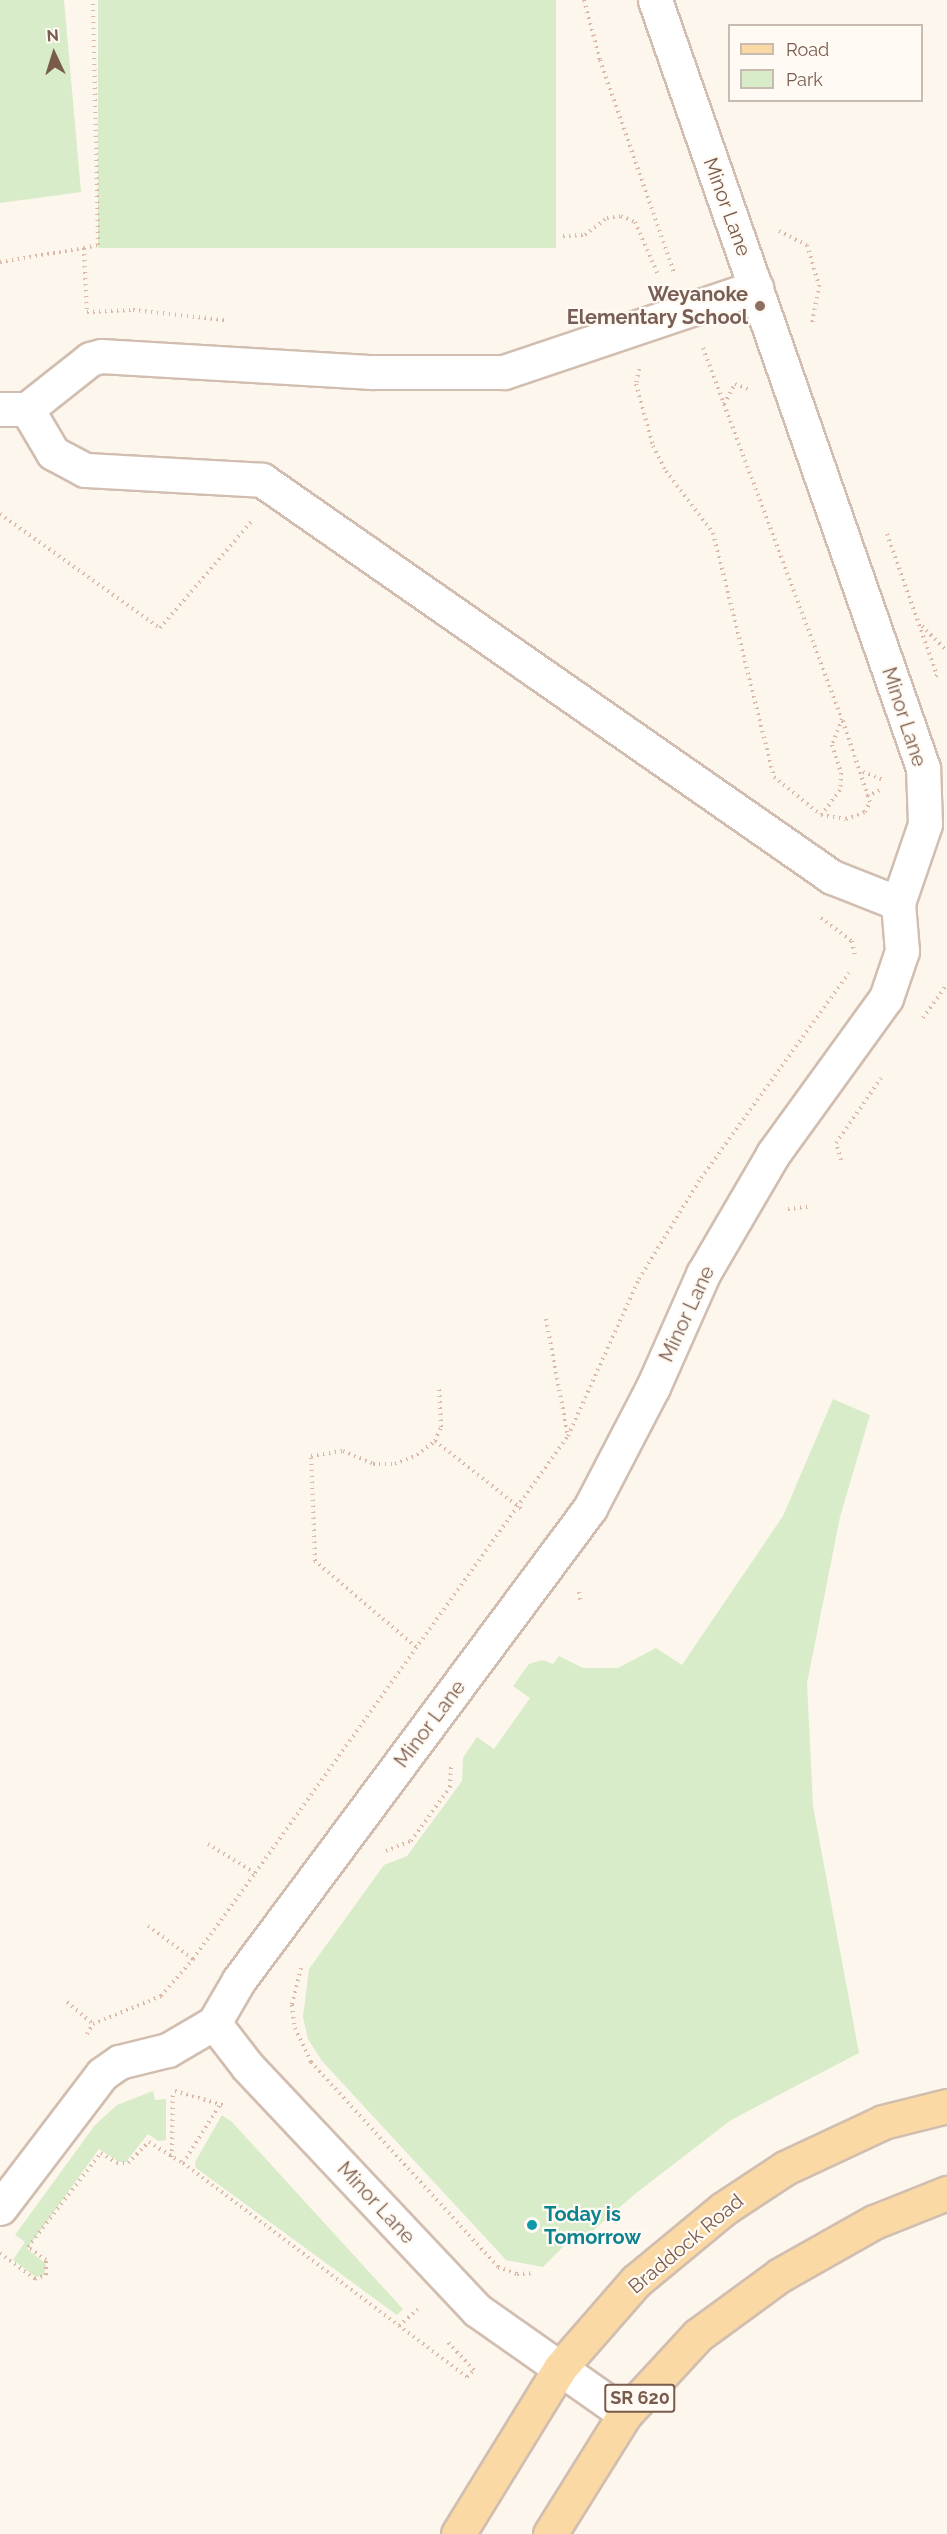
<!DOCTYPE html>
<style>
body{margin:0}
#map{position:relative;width:947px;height:2534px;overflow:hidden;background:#fdf6ec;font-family:Raleway,sans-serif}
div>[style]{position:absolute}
.green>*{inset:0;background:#d8ecc9;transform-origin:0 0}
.path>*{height:4px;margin-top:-2px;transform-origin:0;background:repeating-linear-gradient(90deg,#d9b8a5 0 1.5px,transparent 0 6px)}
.roads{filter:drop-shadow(2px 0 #d1beb0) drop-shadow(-2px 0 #d1beb0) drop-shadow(0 2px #d1beb0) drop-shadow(0 -2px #d1beb0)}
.minor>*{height:33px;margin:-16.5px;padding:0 16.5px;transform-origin:16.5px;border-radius:16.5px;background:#fff}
.major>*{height:33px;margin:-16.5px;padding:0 16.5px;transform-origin:16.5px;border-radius:16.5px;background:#fbd9a5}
.dots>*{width:16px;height:16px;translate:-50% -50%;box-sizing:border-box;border:3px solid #fffaf3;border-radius:50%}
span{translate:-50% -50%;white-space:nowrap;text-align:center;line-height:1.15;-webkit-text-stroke:4.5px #fffaf3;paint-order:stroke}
.shield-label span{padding:2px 4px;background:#fffaf3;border:2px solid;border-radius:4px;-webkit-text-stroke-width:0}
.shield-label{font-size:18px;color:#7a5c4d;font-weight:700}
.street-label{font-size:20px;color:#7a5c4d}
.education-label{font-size:20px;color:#785e54;font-weight:700}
.right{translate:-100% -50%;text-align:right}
.culture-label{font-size:20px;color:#0d838f;font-weight:700}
.left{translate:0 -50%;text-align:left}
.legend{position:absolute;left:728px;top:24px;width:195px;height:78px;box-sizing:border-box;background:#fffaf3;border:2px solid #cabbb1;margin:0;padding:8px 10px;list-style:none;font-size:18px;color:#7a5c4d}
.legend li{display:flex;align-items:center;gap:12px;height:30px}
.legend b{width:30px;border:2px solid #cabbb1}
.north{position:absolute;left:24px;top:24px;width:60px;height:60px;-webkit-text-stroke:4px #fffaf3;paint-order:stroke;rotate:356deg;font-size:16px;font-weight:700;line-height:24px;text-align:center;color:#7a5c4d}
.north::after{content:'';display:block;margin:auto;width:21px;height:27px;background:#7a5c4d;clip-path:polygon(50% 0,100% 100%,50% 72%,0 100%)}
</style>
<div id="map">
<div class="green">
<div style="clip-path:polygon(0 0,64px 0,81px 192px,0 203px)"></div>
<div style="left:98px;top:0;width:458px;height:248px"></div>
<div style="clip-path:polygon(833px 1399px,870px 1415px,840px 1517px,807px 1683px,813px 1806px,859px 2053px,731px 2120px,635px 2194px,580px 2242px,568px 2242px,543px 2267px,506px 2260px,322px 2061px,308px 2039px,303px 2017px,309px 1969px,384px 1865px,407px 1856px,462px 1781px,463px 1758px,477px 1737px,494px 1749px,530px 1698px,513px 1686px,529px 1664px,542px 1660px,553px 1664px,559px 1656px,583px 1668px,618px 1668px,656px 1648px,682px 1665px,783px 1516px)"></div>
<div style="clip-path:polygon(153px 2091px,155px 2100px,166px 2099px,166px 2140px,158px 2141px,148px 2134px,126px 2162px,119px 2162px,99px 2149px,27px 2249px,46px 2264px,44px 2275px,36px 2277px,13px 2260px,25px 2242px,15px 2235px,95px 2125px,117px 2105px)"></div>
<div style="clip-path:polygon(222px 2115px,232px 2122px,403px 2309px,397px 2315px,196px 2168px,195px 2162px)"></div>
</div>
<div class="path">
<div style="left:584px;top:0;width:62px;rotate:75.1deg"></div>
<div style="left:600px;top:60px;width:225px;rotate:70.8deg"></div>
<div style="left:779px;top:231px;width:31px;rotate:27deg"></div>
<div style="left:807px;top:245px;width:42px;rotate:73.3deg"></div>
<div style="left:819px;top:285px;width:39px;rotate:100deg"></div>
<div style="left:563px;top:236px;width:22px;rotate:-3deg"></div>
<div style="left:585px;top:235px;width:28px;rotate:-38deg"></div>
<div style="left:607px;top:218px;width:14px;rotate:-8deg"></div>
<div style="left:621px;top:216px;width:15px;rotate:23deg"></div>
<div style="left:635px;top:222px;width:60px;rotate:66.4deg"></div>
<div style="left:84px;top:248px;width:14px;rotate:-12deg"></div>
<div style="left:98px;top:245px;width:245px;rotate:-91.2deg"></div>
<div style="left:0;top:262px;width:85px;rotate:-9.5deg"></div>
<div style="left:84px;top:248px;width:64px;rotate:87.3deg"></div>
<div style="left:87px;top:312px;width:46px;rotate:-2.5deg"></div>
<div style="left:133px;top:310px;width:92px;rotate:6.3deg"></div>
<div style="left:703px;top:348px;width:396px;rotate:69.5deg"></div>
<div style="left:842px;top:719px;width:28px;rotate:111deg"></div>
<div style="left:832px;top:745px;width:29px;rotate:72deg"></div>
<div style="left:841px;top:773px;width:17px;rotate:93deg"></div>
<div style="left:840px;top:790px;width:31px;rotate:127deg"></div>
<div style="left:639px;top:369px;width:15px;rotate:101deg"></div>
<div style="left:636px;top:384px;width:64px;rotate:74.7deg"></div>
<div style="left:653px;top:446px;width:28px;rotate:63deg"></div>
<div style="left:666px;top:471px;width:78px;rotate:52.8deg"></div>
<div style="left:713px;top:533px;width:252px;rotate:76deg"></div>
<div style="left:774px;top:777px;width:60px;rotate:39deg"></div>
<div style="left:821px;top:815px;width:25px;rotate:9deg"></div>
<div style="left:846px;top:819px;width:20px;rotate:-20deg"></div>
<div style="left:865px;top:812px;width:11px;rotate:-63deg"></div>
<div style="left:870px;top:802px;width:88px;rotate:-108.6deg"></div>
<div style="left:724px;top:404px;width:23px;rotate:-61deg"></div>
<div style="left:735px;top:384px;width:14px;rotate:21deg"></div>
<div style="left:0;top:514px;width:196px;rotate:35.5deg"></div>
<div style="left:160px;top:628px;width:140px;rotate:-49.4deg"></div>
<div style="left:887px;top:534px;width:150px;rotate:70.5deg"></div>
<div style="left:937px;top:675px;width:4px;rotate:135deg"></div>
<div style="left:922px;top:626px;width:35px;rotate:45deg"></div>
<div style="left:863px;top:772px;width:22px;rotate:21deg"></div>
<div style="left:867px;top:796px;width:17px;rotate:-24deg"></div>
<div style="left:821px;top:918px;width:39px;rotate:37deg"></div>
<div style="left:852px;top:941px;width:16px;rotate:79deg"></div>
<div style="left:923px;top:1018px;width:42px;rotate:-54.8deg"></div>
<div style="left:841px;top:1160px;width:18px;rotate:-106deg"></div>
<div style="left:836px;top:1143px;width:79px;rotate:-55.3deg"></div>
<div style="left:788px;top:1209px;width:23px;rotate:-7deg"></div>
<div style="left:546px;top:1319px;width:119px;rotate:79.4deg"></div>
<div style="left:435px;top:1441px;width:15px;rotate:-67deg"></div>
<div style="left:441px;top:1427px;width:38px;rotate:-93deg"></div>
<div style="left:579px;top:1592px;width:10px;rotate:79deg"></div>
<div style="left:416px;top:1647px;width:133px;rotate:-139.6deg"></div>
<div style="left:315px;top:1561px;width:105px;rotate:-92.2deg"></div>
<div style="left:311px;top:1456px;width:32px;rotate:-9deg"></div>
<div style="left:343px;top:1451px;width:33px;rotate:23deg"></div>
<div style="left:373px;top:1464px;width:22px"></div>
<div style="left:395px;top:1464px;width:24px;rotate:-22deg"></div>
<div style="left:417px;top:1455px;width:23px;rotate:-38deg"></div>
<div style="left:435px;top:1441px;width:113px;rotate:38.2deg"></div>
<div style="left:208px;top:1844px;width:55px;rotate:31.7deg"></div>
<div style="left:386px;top:1851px;width:27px;rotate:-22deg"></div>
<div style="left:411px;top:1841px;width:67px;rotate:-54.2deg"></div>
<div style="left:450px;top:1787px;width:22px;rotate:-87deg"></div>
<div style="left:148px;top:1926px;width:56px;rotate:36.3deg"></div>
<div style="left:301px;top:1968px;width:38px;rotate:104deg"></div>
<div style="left:292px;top:2005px;width:23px;rotate:83deg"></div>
<div style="left:295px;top:2028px;width:38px;rotate:65deg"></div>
<div style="left:311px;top:2062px;width:277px;rotate:47.6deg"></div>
<div style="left:498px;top:2267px;width:20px;rotate:20deg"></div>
<div style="left:517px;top:2274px;width:17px;rotate:-3deg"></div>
<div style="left:67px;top:2002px;width:34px;rotate:40deg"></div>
<div style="left:87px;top:2034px;width:12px;rotate:-59deg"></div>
<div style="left:93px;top:2024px;width:74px;rotate:-22.4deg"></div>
<div style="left:161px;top:1996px;width:49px;rotate:-49.1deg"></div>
<div style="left:193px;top:1959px;width:106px;rotate:-54.2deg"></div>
<div style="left:255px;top:1873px;width:538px;rotate:-54.39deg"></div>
<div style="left:568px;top:1436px;width:172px;rotate:-65.7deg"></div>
<div style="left:639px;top:1279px;width:119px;rotate:-58.5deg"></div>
<div style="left:701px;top:1178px;width:253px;rotate:-54.2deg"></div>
<div style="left:175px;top:2091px;width:53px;rotate:16.4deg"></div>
<div style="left:172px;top:2157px;width:66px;rotate:-89.1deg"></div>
<div style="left:183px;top:2163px;width:71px;rotate:-57.7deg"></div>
<div style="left:0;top:2253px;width:44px;rotate:36.6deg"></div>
<div style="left:35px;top:2279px;width:12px;rotate:-20deg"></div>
<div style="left:46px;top:2275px;width:15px;rotate:-90deg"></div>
<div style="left:46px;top:2260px;width:22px;rotate:-144deg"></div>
<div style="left:28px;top:2247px;width:119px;rotate:-52.2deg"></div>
<div style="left:101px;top:2153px;width:19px;rotate:32deg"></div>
<div style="left:117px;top:2163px;width:11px"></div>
<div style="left:128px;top:2163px;width:30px;rotate:-45deg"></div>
<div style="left:149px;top:2142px;width:40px;rotate:32deg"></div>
<div style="left:183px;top:2163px;width:356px;rotate:37deg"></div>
<div style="left:467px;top:2377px;width:10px;rotate:-45deg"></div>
<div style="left:474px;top:2370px;width:41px;rotate:-133deg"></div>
<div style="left:399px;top:2326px;width:25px;rotate:-42deg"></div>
</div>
<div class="roads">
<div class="minor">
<div style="left:0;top:409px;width:27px"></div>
<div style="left:27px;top:409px;width:51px;rotate:59.4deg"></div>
<div style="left:53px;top:453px;width:36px;rotate:28deg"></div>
<div style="left:85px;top:470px;width:177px;rotate:3.2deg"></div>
<div style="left:262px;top:480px;width:695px;rotate:34.86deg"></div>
<div style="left:832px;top:877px;width:71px;rotate:21.5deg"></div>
<div style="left:27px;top:409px;width:80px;rotate:-38.4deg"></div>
<div style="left:90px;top:359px;width:11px;rotate:-15deg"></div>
<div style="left:101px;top:356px;width:272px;rotate:3.4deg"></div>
<div style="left:373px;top:372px;width:131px"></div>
<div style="left:504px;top:372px;width:266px;rotate:-18.6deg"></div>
<div style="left:0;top:2208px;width:168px;rotate:-52.7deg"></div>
<div style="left:102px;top:2074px;width:21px;rotate:-35deg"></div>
<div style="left:119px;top:2062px;width:50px;rotate:-13.8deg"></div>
<div style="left:168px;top:2050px;width:53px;rotate:-30.4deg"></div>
<div style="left:625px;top:2414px;width:181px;rotate:-144.9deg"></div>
<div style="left:477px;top:2310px;width:334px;rotate:-133.3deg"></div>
<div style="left:248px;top:2067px;width:56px;rotate:-127.7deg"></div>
<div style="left:214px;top:2023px;width:50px;rotate:-59.8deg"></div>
<div style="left:239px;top:1980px;width:588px;rotate:-53.36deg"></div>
<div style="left:590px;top:1508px;width:136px;rotate:-62.5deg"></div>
<div style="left:653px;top:1387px;width:124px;rotate:-66.1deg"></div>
<div style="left:703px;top:1274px;width:139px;rotate:-59.7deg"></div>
<div style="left:773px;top:1154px;width:193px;rotate:-54.1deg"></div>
<div style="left:886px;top:998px;width:50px;rotate:-71.2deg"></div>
<div style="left:902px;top:951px;width:48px;rotate:-94.8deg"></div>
<div style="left:898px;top:903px;width:83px;rotate:-71.1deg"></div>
<div style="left:925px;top:824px;width:56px;rotate:-92deg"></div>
<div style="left:923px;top:768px;width:813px;rotate:-109.24deg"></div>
</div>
<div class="major">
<div style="left:458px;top:2534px;width:195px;rotate:-58.4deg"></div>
<div style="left:560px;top:2368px;width:116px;rotate:-48.9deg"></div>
<div style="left:636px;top:2281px;width:113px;rotate:-39.6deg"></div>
<div style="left:723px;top:2209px;width:74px;rotate:-33.5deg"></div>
<div style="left:785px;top:2168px;width:108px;rotate:-25.1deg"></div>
<div style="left:883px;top:2122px;width:66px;rotate:-14deg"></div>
<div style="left:550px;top:2534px;width:142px;rotate:-58deg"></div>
<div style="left:625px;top:2414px;width:108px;rotate:-47.3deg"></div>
<div style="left:698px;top:2335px;width:102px;rotate:-36.2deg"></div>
<div style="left:780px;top:2275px;width:108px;rotate:-29.4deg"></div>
<div style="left:874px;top:2222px;width:79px;rotate:-21.7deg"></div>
</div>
</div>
<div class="dots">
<div style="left:760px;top:306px;background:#8d6e63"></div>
<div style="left:532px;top:2225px;background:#0f9aa8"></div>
</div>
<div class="shield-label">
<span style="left:640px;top:2398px">SR 620</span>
</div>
<div class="street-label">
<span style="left:727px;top:207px;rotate:70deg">Minor Lane</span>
<span style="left:904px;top:717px;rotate:72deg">Minor Lane</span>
<span style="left:687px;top:1314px;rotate:-65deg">Minor Lane</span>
<span style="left:430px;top:1724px;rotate:-53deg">Minor Lane</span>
<span style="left:376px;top:2203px;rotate:47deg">Minor Lane</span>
<span style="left:686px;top:2244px;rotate:-40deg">Braddock Road</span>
</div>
<div class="education-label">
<span class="right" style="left:748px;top:306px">Weyanoke<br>Elementary School</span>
</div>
<div class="culture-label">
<span class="left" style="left:544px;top:2226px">Today is<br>Tomorrow</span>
</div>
<ul class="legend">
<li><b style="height:8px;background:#fbd9a5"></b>Road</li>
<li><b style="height:16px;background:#d8ecc9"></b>Park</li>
</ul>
<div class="north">N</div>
</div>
